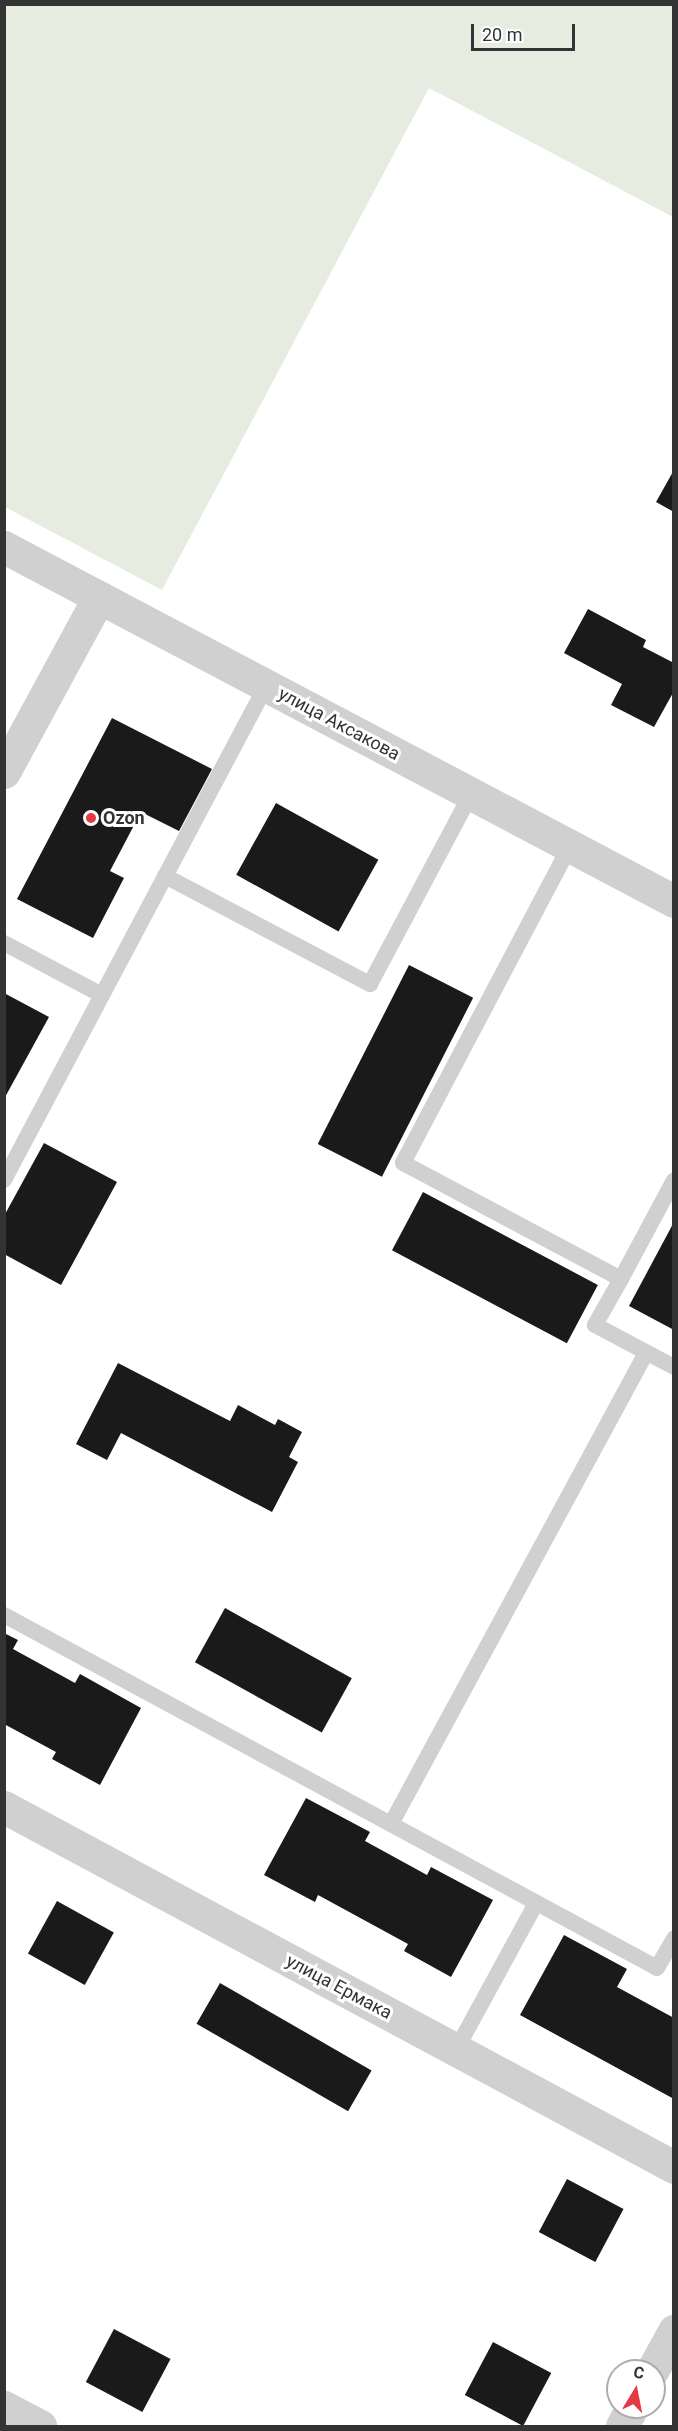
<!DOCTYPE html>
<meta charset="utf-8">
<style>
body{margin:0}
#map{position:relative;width:678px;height:2431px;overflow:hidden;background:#fff;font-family:Roboto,sans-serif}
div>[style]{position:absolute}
.green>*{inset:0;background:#e6ecdf}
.building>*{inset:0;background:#1a1a1a;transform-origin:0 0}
.service>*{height:16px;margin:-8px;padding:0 8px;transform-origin:8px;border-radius:8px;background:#d0d0d0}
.minor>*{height:33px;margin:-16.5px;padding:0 16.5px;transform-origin:16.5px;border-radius:16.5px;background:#d0d0d0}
.dots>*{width:16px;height:16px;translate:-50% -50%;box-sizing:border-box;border:3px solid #fff;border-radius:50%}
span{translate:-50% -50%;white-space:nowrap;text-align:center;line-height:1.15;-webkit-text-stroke:6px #fff;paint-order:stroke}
.street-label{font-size:18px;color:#333}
.poi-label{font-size:18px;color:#333;font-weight:700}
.left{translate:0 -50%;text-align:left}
.frame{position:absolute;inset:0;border:6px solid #333;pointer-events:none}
.north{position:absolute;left:606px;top:2359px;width:60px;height:60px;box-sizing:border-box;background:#fff;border:2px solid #adadad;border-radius:50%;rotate:10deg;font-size:16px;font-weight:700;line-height:24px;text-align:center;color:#333}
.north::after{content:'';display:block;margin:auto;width:21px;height:27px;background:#e63946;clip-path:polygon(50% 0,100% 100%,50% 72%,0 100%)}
.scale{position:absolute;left:471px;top:24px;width:104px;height:27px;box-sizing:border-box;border:3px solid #333;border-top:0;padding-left:8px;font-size:18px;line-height:21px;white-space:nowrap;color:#333;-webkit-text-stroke:4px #fff;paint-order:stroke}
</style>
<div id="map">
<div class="green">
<div style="clip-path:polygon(4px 5px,673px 5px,673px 217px,429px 88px,162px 590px,5px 507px)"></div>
</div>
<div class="building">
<div style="clip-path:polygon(674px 470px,674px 512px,656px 502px)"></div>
<div style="clip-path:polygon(588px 609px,646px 640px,643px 647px,674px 663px,674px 691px,654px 727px,611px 705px,622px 684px,564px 653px)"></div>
<div style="clip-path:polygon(112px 718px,212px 769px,179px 831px,141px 812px,110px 871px,124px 878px,93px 938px,17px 899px)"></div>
<div style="left:276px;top:803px;width:117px;height:82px;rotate:29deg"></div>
<div style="left:409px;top:965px;width:72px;height:201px;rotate:27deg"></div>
<div style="clip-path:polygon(4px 993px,49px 1017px,4px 1099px)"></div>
<div style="clip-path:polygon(44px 1143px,117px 1182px,61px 1285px,4px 1254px,4px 1216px)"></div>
<div style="left:423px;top:1192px;width:198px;height:66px;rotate:28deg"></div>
<div style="clip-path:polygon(674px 1222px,674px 1330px,629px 1306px)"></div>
<div style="clip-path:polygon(118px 1363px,230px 1421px,238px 1405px,275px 1425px,278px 1419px,302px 1432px,289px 1457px,298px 1462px,272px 1512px,121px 1433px,107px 1460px,76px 1444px)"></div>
<div style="left:225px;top:1608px;width:145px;height:62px;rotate:29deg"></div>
<div style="clip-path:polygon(4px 1633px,18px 1640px,13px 1649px,75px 1683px,80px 1674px,141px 1708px,100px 1785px,52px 1759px,56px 1752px,4px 1724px)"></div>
<div style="clip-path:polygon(306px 1798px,370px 1832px,365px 1841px,427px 1875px,431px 1867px,493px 1900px,451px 1977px,404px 1951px,408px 1944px,318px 1895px,315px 1902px,264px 1875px)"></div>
<div style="left:57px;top:1901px;width:65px;height:60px;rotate:29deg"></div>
<div style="clip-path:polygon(564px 1935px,627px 1969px,617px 1987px,674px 2018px,674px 2099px,520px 2015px)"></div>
<div style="left:220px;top:1983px;width:175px;height:47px;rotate:30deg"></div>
<div style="left:567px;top:2179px;width:64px;height:60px;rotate:28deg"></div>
<div style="left:114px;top:2329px;width:64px;height:60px;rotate:28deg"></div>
<div style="left:493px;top:2342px;width:66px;height:60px;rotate:28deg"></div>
</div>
<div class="service">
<div style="left:570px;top:846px;width:358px;rotate:117.8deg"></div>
<div style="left:403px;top:1163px;width:247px;rotate:28deg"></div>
<div style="left:621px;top:1279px;width:112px;rotate:-61.8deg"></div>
<div style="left:165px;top:876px;width:232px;rotate:27.8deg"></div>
<div style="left:370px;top:984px;width:215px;rotate:-62deg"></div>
<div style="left:4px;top:943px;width:111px;rotate:28deg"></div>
<div style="left:4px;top:1180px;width:559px;rotate:-62.06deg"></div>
<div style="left:621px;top:1279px;width:53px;rotate:119.5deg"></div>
<div style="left:595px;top:1325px;width:89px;rotate:28deg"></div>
<div style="left:4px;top:1615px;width:742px;rotate:28.39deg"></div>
<div style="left:657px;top:1968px;width:34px;rotate:-60deg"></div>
<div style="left:391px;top:1824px;width:536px;rotate:-61.57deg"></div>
<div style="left:456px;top:2050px;width:167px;rotate:-61.4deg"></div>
</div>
<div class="minor">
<div style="left:4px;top:547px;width:758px;rotate:27.85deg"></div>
<div style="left:4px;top:772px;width:199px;rotate:-61.5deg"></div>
<div style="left:4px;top:1807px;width:761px;rotate:28.25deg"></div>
<div style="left:652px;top:2371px;width:46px;rotate:-61.2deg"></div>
<div style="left:4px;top:2407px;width:41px;rotate:27.8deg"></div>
<div style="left:622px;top:2426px;width:21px;rotate:-62deg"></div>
</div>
<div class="dots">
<div style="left:91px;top:818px;background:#e63946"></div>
</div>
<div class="street-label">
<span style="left:339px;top:724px;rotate:28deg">улица Аксакова</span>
<span style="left:339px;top:1987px;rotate:28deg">улица Ермака</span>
</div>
<div class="poi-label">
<span class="left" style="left:103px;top:818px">Ozon</span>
</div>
<div class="frame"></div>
<div class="north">С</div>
<div class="scale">20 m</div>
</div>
